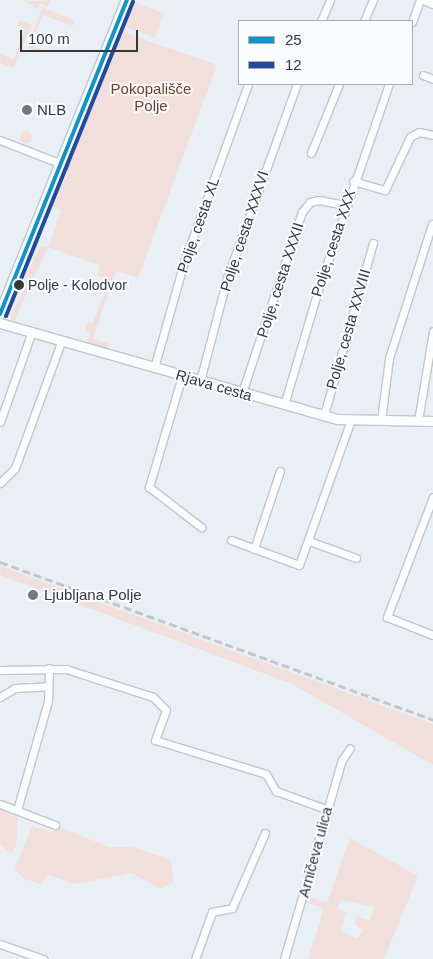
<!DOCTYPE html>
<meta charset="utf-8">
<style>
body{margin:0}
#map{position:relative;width:433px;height:959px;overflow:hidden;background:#e9f0f5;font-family:Helvetica,sans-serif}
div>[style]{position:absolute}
.green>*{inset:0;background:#f0dfda;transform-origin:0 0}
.round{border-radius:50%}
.roads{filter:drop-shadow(1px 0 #c0c6ca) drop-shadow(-1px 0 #c0c6ca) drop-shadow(0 1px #c0c6ca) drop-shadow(0 -1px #c0c6ca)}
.minor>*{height:7px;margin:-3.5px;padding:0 3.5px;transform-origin:3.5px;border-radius:3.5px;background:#fcfdfe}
.tertiary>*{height:9px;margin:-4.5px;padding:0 4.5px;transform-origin:4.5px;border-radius:4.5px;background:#fcfdfe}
.secondary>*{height:10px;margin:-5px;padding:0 5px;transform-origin:5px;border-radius:5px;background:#fcfdfe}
.rail>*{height:2.5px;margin-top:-1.25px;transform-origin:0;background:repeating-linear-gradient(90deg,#c4c6c6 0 8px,transparent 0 12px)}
.bus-1>*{height:4px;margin:-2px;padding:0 2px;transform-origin:2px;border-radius:2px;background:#1095ca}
.bus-2>*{height:4px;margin:-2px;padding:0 2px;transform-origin:2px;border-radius:2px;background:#224aa0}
.dots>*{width:14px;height:14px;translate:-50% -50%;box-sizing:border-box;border:2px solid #fafdff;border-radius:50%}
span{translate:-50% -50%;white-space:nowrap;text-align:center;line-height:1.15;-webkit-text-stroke:4px #fafdff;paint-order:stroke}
.bus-label{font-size:14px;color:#32383c}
.left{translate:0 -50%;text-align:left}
.park-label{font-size:15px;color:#783b23}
.poi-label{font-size:15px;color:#32383c}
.street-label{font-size:15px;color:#32383c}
.legend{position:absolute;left:238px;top:20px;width:175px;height:65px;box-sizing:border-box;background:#fafdff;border:1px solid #aaaeb1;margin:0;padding:6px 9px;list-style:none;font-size:15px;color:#32383c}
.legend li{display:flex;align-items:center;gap:10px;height:25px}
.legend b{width:25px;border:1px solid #aaaeb1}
.scale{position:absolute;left:20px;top:30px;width:118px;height:22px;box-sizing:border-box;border:2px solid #32383c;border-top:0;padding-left:6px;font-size:15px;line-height:18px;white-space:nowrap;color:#32383c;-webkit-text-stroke:4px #fafdff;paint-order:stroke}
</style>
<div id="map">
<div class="green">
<div style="clip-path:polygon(22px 0,36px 1px,50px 0,48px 6px,40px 3px,38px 9px)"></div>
<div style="left:133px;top:2px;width:33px;height:26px;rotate:20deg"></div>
<div style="clip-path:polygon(42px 7px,75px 21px,73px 26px,43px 15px,32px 45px,41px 49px,40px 52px,27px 48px)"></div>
<div style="clip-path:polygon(19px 20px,32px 25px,14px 68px,0 63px,0 54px,14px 59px,25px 29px,17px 26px)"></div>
<div style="clip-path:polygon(120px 31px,217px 65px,138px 278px,116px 271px,93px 338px,109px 344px,107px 349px,86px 343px,91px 332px,85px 330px,88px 322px,93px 323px,109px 280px,97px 275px,100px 265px,48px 247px,33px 279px,26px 276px,40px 246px,49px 246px,61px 210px,53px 207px)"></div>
<div class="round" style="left:20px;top:131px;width:12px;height:12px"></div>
<div style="clip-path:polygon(26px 277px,32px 280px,14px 323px,10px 315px,26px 287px)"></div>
<div style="clip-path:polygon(0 566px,433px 724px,433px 765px,292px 684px,0 575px)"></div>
<div style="clip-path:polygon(0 809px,18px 818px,16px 846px,11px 854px,0 844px)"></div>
<div style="clip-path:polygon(32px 826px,50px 832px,62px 828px,109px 847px,133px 847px,161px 857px,171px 861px,174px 882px,160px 889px,132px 873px,74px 884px,48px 875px,40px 884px,25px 879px,14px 870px)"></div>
<div style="clip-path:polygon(evenodd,350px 838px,418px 876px,384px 959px,308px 959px,324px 908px,305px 902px,306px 896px,327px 903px,350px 838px,342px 900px,374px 907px,370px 920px,356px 916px,355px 925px,363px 930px,358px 938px,340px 931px,347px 912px,337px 908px,342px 900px)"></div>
</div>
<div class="roads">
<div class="minor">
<div style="left:321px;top:21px;width:23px;rotate:-67deg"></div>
<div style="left:364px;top:21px;width:23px;rotate:-67deg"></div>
<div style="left:412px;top:22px;width:23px;rotate:-70deg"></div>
<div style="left:423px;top:75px;width:11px;rotate:22deg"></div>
<div style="left:0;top:140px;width:69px;rotate:21.3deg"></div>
<div style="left:311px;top:153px;width:74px;rotate:-67.9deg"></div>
<div style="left:353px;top:181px;width:33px;rotate:16deg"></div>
<div style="left:385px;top:190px;width:59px;rotate:-64.7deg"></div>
<div style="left:410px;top:137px;width:10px;rotate:-29deg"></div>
<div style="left:419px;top:132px;width:14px;rotate:12deg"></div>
<div style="left:154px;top:368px;width:110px;rotate:-74.2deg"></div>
<div style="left:184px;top:262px;width:189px;rotate:-70.2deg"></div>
<div style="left:182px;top:376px;width:116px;rotate:106.6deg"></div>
<div style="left:149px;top:487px;width:66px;rotate:37.6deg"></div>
<div style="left:200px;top:381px;width:106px;rotate:-75.3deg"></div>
<div style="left:227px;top:278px;width:206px;rotate:-70.2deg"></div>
<div style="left:242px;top:393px;width:191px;rotate:-71.7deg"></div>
<div style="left:302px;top:212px;width:13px;rotate:-51deg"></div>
<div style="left:310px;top:202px;width:9px;rotate:-13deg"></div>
<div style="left:319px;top:200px;width:26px;rotate:11deg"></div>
<div style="left:284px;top:405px;width:120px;rotate:-73.5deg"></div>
<div style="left:318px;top:290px;width:218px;rotate:-71deg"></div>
<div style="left:324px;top:415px;width:179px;rotate:-74.1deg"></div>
<div style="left:381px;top:420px;width:63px;rotate:-82.6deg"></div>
<div style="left:389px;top:358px;width:141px;rotate:-72.2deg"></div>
<div style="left:418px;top:421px;width:91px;rotate:-80.5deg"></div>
<div style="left:0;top:422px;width:93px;rotate:-70.6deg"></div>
<div style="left:0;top:483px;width:21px;rotate:-45deg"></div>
<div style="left:15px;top:468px;width:134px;rotate:-69.9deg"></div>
<div style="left:433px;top:497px;width:129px;rotate:111deg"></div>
<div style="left:387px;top:617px;width:49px;rotate:21.4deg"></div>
<div style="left:231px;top:540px;width:72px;rotate:20.2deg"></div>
<div style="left:299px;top:565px;width:154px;rotate:-70.3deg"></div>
<div style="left:309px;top:541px;width:50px;rotate:19.9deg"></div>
<div style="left:254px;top:549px;width:82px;rotate:-71.6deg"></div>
<div style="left:0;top:670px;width:66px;rotate:-0.9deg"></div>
<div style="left:66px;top:669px;width:91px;rotate:17.8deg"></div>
<div style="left:153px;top:697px;width:18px;rotate:45deg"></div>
<div style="left:166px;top:710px;width:32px;rotate:110deg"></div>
<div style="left:155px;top:740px;width:116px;rotate:17deg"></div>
<div style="left:266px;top:774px;width:20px;rotate:60deg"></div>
<div style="left:276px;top:791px;width:53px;rotate:19.8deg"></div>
<div style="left:0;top:697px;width:17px;rotate:-31deg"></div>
<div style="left:15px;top:688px;width:33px;rotate:-3deg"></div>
<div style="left:0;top:804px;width:59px;rotate:20.9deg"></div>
<div style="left:17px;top:810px;width:113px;rotate:-74.1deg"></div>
<div style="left:48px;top:701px;width:33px;rotate:-88deg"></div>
<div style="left:0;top:944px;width:46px;rotate:19.2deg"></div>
<div style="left:195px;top:959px;width:50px;rotate:-70.1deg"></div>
<div style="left:212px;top:912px;width:20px;rotate:-11deg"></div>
<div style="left:232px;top:908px;width:82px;rotate:-66.3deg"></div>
<div style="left:284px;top:959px;width:207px;rotate:-73.8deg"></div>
<div style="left:342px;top:760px;width:14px;rotate:-56deg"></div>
</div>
<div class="tertiary">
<div style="left:0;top:323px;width:351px;rotate:15.9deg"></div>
<div style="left:338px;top:419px;width:95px;rotate:1.2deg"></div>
</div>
<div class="secondary">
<div style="left:426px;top:0;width:8px;rotate:23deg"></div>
<div style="left:0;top:314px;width:339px;rotate:-68deg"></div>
</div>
</div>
<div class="rail">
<div style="left:0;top:562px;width:461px;rotate:20deg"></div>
</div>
<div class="bus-1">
<div style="left:0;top:314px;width:339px;rotate:-68deg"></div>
</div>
<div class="bus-2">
<div style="left:6px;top:316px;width:339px;rotate:-68deg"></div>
</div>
<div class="dots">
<div style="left:27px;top:110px;background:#72787d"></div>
<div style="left:19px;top:285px;background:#32383c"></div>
<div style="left:33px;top:595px;background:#72787d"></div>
</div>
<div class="bus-label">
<span class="left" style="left:28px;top:285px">Polje - Kolodvor</span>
</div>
<div class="park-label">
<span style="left:151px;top:97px">Pokopališče<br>Polje</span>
</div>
<div class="poi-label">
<span class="left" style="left:37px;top:110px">NLB</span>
<span class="left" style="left:44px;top:595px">Ljubljana Polje</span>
</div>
<div class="street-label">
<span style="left:198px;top:225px;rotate:-71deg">Polje, cesta XL</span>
<span style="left:244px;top:231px;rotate:-72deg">Polje, cesta XXXVI</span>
<span style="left:333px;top:243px;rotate:-72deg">Polje, cesta XXX</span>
<span style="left:280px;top:280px;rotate:-72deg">Polje, cesta XXXII</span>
<span style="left:348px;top:329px;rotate:-74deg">Polje, cesta XXVIII</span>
<span style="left:214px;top:385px;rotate:16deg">Rjava cesta</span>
<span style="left:315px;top:852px;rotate:-75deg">Arničeva ulica</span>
</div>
<ul class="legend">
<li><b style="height:6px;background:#1095ca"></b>25</li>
<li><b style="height:6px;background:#224aa0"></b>12</li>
</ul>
<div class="scale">100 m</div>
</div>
